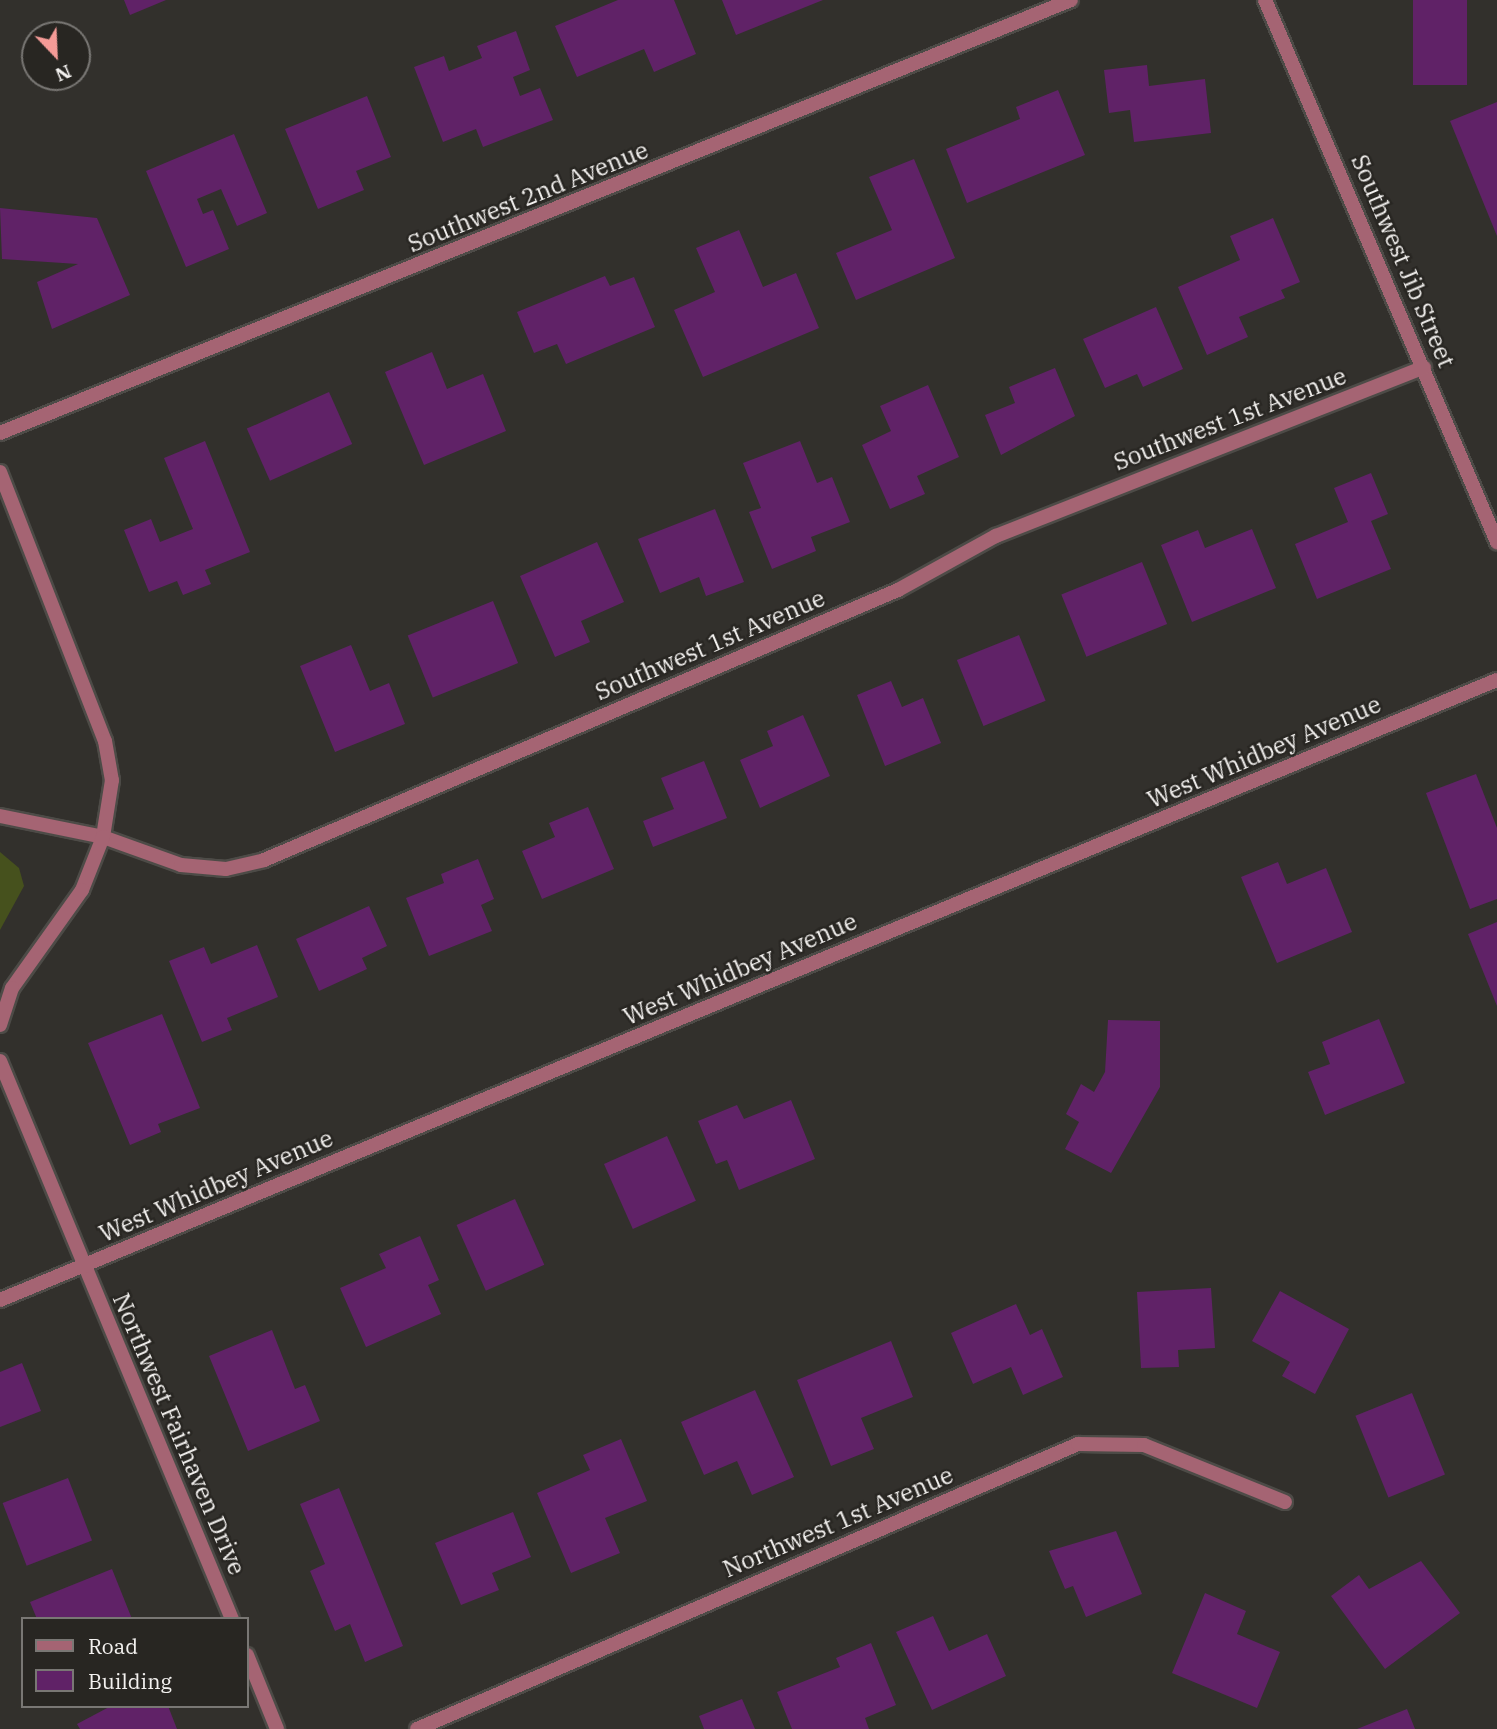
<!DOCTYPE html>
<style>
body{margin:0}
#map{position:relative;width:1497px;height:1729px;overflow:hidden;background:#32302c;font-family:"IBM Plex Serif",serif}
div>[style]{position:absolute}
.green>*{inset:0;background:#46511d}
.building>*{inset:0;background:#602267;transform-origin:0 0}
.roads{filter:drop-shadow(2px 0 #4d4b47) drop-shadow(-2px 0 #4d4b47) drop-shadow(0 2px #4d4b47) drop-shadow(0 -2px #4d4b47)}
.minor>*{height:14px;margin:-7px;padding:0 7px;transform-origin:7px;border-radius:7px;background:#a56473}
.tertiary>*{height:14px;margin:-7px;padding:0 7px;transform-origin:7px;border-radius:7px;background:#a56473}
span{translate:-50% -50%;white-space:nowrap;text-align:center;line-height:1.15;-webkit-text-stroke:5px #282622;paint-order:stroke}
.street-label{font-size:24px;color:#f3f1ef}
.legend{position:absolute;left:21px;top:1617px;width:228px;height:91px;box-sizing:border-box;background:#282622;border:2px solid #797774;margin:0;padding:9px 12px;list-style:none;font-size:21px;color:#f3f1ef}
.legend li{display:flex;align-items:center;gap:14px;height:35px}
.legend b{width:35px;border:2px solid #797774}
.north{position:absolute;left:21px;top:21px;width:70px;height:70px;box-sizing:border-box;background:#282622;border:2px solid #797774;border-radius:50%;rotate:157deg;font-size:19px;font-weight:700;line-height:28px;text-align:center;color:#f3f1ef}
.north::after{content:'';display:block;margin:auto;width:24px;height:32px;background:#f59b97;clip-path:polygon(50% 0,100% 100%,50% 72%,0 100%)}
</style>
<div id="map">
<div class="green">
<div style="clip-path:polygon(0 852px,19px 868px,24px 886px,0 930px)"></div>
</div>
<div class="building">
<div style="clip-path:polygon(124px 0,166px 0,130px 15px)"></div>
<div style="clip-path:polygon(618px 0,674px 0,696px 54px,654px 72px,644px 49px,577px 77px,555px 26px)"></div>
<div style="clip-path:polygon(722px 0,823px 0,736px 35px)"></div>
<div style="left:1413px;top:0;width:54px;height:85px"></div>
<div style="clip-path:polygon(516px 31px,530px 70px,513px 77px,520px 96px,540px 88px,553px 120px,483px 147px,476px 129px,443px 142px,414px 67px,444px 56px,449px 71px,482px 58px,477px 46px)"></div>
<div style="clip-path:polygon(1147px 65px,1149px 86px,1205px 79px,1211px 133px,1134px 142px,1130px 110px,1109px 113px,1104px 70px)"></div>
<div style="clip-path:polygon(1058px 90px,1085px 155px,967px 203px,946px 149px,1020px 119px,1016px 107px)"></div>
<div style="clip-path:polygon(367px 96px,391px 157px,356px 171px,364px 190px,318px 209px,285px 129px)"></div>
<div style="clip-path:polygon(1497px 102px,1497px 236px,1450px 121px)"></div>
<div style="clip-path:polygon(234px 134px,267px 213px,237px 226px,221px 189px,197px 199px,203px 214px,213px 210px,229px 249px,186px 267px,146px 171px)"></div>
<div style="clip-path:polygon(914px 159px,955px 258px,856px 300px,836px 253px,892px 230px,869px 177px)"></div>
<div style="clip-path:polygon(0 208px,97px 218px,130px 295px,52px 329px,37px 282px,78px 264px,2px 259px)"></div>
<div style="clip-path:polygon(1273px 218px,1300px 282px,1281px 290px,1285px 298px,1239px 317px,1248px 337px,1207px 355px,1178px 287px,1240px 260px,1230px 236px)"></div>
<div style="clip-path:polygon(739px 230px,763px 287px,796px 273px,819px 328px,703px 377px,674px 310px,715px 292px,696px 248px)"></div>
<div style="clip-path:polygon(605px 276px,610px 286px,634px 277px,655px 327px,566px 364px,557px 344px,534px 353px,517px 312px)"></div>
<div style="clip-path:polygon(1156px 307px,1183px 369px,1143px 387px,1137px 374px,1105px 388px,1083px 339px)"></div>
<div style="clip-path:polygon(432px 352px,447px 389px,483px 374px,506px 431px,424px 465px,385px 372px)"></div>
<div style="clip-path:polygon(1055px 368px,1075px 416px,1001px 455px,985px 415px,1015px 403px,1009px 387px)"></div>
<div style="clip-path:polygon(928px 385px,959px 457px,917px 476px,925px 494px,890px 509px,862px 445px,891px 431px,880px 406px)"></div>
<div style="left:329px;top:392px;width:57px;height:90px;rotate:66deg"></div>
<div style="clip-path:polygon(205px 441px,250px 552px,205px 570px,211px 584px,183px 595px,177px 581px,149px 592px,124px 530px,151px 519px,160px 542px,193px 529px,164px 458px)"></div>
<div style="clip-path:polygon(800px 441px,817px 483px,832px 477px,850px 522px,811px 537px,816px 551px,772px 569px,749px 512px,761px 508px,743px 463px)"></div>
<div style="clip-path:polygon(1371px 473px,1388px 514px,1371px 521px,1391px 569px,1317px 599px,1295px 544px,1348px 522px,1334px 488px)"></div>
<div style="clip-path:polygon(715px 509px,744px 582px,706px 596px,699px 577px,660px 593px,638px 539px)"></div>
<div style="clip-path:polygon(1252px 529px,1276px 588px,1192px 622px,1161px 545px,1198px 530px,1205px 548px)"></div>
<div style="clip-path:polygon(597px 542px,624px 602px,581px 621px,590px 642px,555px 657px,520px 576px)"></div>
<div style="left:1142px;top:562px;width:67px;height:87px;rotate:68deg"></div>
<div style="left:493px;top:601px;width:67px;height:92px;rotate:68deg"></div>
<div style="left:1019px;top:635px;width:71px;height:67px;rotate:68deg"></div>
<div style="clip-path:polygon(351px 645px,370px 691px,389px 683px,405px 724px,335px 752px,300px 666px)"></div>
<div style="clip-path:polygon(891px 681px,902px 707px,923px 698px,941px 743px,885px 766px,857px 695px)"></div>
<div style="clip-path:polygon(803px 715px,830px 776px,760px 808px,740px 760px,773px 746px,767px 731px)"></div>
<div style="clip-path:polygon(704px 761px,727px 818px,653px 847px,643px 821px,674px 809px,661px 778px)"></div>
<div style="clip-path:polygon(1476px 774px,1497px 828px,1497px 899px,1470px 909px,1426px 793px)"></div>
<div style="clip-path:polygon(588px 807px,614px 869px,542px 899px,522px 851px,555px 837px,549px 823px)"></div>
<div style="clip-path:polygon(478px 859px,494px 899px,481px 905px,492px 931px,429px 956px,406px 898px,444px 883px,441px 874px)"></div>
<div style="clip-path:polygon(1278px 862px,1287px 884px,1326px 868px,1352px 932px,1277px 963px,1241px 877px)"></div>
<div style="clip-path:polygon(369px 906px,387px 946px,362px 958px,367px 969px,319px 991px,296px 939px)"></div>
<div style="clip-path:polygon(1497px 922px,1497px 1006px,1468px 934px)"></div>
<div style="clip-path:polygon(257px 945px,278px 997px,227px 1018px,232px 1030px,202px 1042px,169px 961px,204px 947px,211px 964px)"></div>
<div style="clip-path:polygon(162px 1014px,200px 1108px,158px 1124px,161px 1132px,130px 1145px,88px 1043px)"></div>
<div style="clip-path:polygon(1379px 1019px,1405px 1083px,1325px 1115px,1308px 1072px,1330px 1064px,1322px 1042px)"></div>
<div style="clip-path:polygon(1108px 1020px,1160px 1021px,1160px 1087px,1111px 1173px,1065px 1149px,1079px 1122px,1066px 1114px,1081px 1084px,1094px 1092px,1105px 1072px)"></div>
<div style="clip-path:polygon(791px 1100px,815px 1159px,739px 1190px,727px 1160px,716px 1164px,698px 1121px,737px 1105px,744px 1119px)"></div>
<div style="left:667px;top:1136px;width:71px;height:69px;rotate:66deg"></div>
<div style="left:515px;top:1199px;width:72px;height:64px;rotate:66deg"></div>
<div style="clip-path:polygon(420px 1236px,439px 1280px,428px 1285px,441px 1314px,366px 1347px,340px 1288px,386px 1268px,379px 1254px)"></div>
<div style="clip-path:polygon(1211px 1288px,1215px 1348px,1178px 1350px,1179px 1367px,1141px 1368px,1137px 1292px)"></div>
<div style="clip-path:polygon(1280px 1291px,1349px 1329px,1315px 1394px,1282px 1376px,1290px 1362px,1252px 1341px)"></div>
<div style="clip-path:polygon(1016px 1304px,1030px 1335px,1042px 1329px,1063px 1377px,1023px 1395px,1011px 1367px,973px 1384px,951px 1333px)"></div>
<div style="clip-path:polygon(272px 1330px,295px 1389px,305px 1385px,320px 1421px,248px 1451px,209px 1356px)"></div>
<div style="clip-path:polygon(891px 1341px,913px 1397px,861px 1418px,874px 1449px,831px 1466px,797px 1380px)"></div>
<div style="clip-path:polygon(22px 1363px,41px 1411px,0 1427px,0 1372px)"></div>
<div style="clip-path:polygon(755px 1390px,794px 1477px,752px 1495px,737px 1461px,704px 1475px,681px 1422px)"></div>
<div style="left:1412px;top:1393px;width:88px;height:61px;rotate:68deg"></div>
<div style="clip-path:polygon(621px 1439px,647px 1501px,605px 1518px,620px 1553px,571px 1573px,537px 1493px,590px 1470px,583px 1455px)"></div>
<div style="left:68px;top:1478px;width:67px;height:70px;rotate:69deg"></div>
<div style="clip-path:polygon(339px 1488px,403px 1646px,365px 1662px,350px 1624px,335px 1631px,310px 1571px,325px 1564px,300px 1504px)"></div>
<div style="clip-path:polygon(513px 1512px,531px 1557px,492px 1573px,499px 1590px,461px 1605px,435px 1543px)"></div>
<div style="clip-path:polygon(1116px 1531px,1142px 1594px,1086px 1617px,1073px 1586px,1065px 1589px,1049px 1551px)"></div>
<div style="clip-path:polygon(1421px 1561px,1460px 1613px,1385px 1669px,1331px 1596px,1359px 1575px,1369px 1589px)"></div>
<div style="clip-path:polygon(112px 1569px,132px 1619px,37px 1619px,30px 1602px)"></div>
<div style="clip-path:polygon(1205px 1593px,1246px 1611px,1237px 1634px,1280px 1652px,1257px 1708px,1172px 1673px)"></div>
<div style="clip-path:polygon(933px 1616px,949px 1651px,987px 1634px,1006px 1676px,932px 1710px,896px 1632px)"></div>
<div style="clip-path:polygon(871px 1643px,896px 1705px,865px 1718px,869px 1729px,792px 1729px,777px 1692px,840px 1667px,836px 1658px)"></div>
<div style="clip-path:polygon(742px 1699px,755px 1729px,704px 1729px,699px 1716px)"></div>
<div style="clip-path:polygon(111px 1706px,168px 1706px,177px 1729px,80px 1729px,77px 1724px)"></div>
<div style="clip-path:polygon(1407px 1709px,1415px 1729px,1357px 1729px)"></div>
</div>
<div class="roads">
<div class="minor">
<div style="left:1265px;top:0;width:590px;rotate:66.83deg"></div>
<div style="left:0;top:433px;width:1155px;rotate:-22.01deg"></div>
<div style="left:0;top:816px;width:105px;rotate:11.5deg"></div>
<div style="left:103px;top:837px;width:83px;rotate:19.7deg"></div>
<div style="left:181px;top:865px;width:45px;rotate:5.1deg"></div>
<div style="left:226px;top:869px;width:39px;rotate:-13deg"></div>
<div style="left:264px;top:860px;width:689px;rotate:-23.07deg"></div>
<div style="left:898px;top:590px;width:112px;rotate:-28.9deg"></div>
<div style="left:996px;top:536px;width:460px;rotate:-21.5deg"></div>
<div style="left:85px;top:1266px;width:382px;rotate:67.4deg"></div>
<div style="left:247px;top:1655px;width:80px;rotate:67.9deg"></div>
<div style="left:417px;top:1729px;width:720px;rotate:-23.32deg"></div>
<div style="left:1078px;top:1444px;width:66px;rotate:0.9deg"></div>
<div style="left:1144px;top:1445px;width:152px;rotate:22deg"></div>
</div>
<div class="tertiary">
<div style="left:0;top:472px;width:289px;rotate:68.7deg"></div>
<div style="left:105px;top:741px;width:40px;rotate:80deg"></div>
<div style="left:112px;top:780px;width:58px;rotate:99deg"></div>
<div style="left:103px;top:837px;width:57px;rotate:111.6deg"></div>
<div style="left:82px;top:890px;width:120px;rotate:125.5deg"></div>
<div style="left:12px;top:988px;width:39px;rotate:108deg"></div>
<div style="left:0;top:1061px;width:222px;rotate:67.5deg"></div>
<div style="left:0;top:1300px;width:1620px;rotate:-22.5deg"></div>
</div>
</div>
<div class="street-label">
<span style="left:528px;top:197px;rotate:-22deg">Southwest 2nd Avenue</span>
<span style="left:1403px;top:261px;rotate:67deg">Southwest Jib Street</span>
<span style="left:1230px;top:419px;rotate:-21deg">Southwest 1st Avenue</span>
<span style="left:710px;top:645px;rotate:-23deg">Southwest 1st Avenue</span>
<span style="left:1264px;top:752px;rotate:-23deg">West Whidbey Avenue</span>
<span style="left:740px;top:969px;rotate:-23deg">West Whidbey Avenue</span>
<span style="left:216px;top:1186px;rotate:-23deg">West Whidbey Avenue</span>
<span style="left:179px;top:1434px;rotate:67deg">Northwest Fairhaven Drive</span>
<span style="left:838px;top:1522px;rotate:-23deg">Northwest 1st Avenue</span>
</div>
<ul class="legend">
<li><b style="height:9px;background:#a56473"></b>Road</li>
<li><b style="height:19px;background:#602267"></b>Building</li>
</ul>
<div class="north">N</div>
</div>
